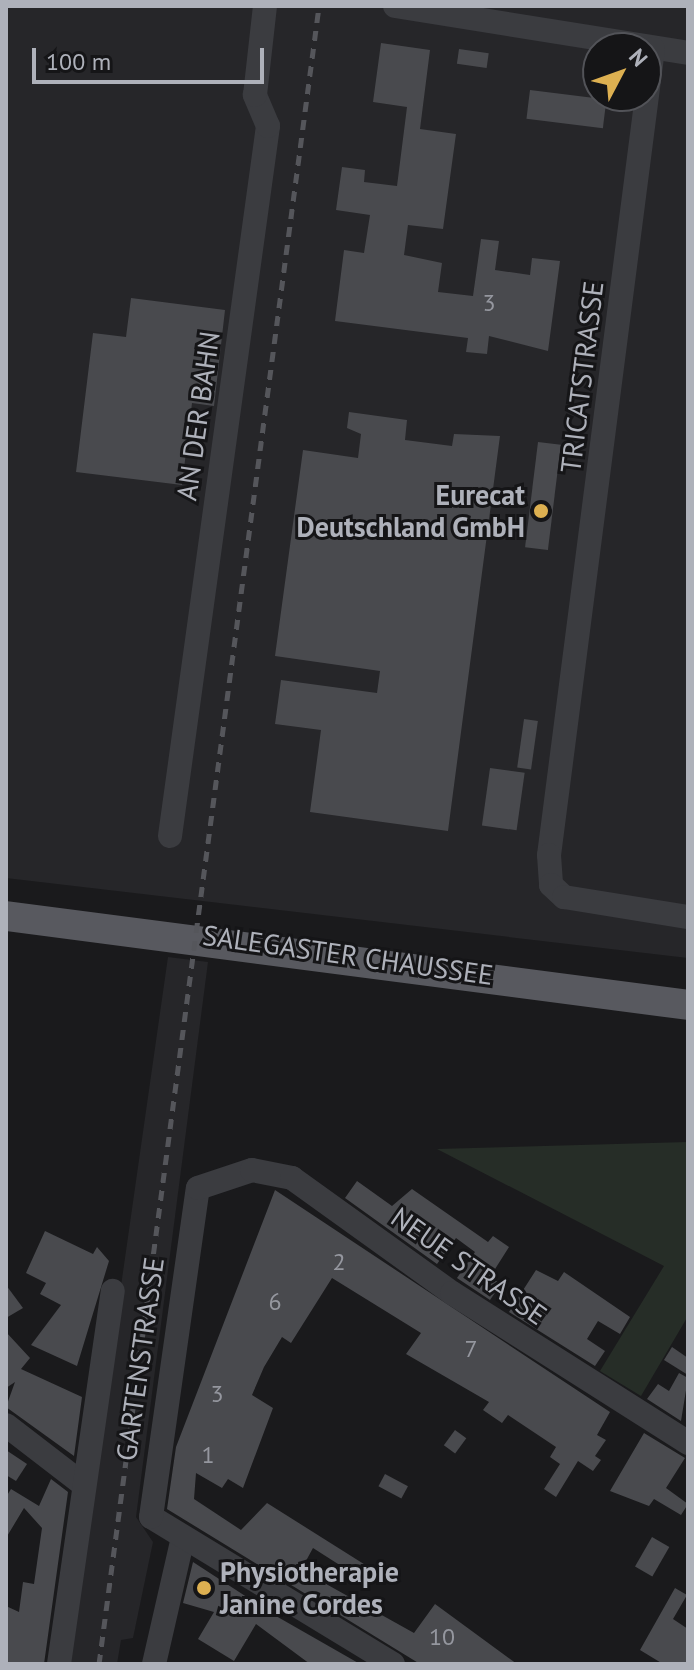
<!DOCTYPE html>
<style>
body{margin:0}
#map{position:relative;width:694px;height:1670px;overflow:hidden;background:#1a1a1c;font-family:"PT Sans",sans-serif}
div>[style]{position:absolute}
.built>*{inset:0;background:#262629}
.green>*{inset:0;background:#262d27}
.building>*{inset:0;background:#494a4e;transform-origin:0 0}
.minor>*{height:24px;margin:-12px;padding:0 12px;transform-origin:12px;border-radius:12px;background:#3b3c40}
.major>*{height:30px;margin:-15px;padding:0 15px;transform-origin:15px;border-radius:15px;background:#58595f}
.rail>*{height:5px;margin-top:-2.5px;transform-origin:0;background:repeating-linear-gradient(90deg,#55565b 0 10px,transparent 0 18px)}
.dots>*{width:22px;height:22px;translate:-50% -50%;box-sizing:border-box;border:4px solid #151517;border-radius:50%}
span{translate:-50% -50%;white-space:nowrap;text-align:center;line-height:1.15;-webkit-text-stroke:6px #151517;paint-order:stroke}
.number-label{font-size:24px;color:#95979f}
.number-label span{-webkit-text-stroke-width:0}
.street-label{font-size:28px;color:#aeb1ba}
.poi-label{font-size:28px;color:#aeb1ba;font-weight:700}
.right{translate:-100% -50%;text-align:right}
.left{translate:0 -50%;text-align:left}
.frame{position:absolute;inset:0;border:8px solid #aeb1ba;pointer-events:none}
.north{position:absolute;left:582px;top:32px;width:80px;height:80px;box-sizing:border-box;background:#151517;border:2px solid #525358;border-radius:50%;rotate:49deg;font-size:22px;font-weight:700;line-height:32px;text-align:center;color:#aeb1ba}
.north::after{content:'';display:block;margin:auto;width:28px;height:36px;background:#ddb051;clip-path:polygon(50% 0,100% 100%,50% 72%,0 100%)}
.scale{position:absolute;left:32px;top:48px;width:232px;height:36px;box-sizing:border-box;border:4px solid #aeb1ba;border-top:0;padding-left:10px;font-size:24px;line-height:28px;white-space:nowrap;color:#aeb1ba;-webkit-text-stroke:6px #151517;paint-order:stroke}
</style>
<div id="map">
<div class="built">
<div style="clip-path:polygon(evenodd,6px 6px,688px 6px,688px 958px,6px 878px,6px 6px,598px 48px,646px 48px,646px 96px,598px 96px,598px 48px)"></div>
<div style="clip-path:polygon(168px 957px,208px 962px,136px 1517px,153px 1542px,133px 1638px,121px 1640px,117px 1664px,67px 1664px)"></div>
</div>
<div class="green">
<div style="clip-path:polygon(688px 1142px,688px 1316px,641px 1396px,600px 1371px,664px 1266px,437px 1149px)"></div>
</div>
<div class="building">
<div style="clip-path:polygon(381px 43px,430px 50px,420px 129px,456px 134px,443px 229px,408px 225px,404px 255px,442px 263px,438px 292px,473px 296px,481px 239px,499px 241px,495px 270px,530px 275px,532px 258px,560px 261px,548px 351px,489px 336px,487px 354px,466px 352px,468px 338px,335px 321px,344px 250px,364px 253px,370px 215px,336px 210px,342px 167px,365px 170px,364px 182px,397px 186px,407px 107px,373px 102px)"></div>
<div style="left:459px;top:49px;width:30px;height:15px;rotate:8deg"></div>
<div style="left:530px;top:90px;width:77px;height:29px;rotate:7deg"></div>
<div style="clip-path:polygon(131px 298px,225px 310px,214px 406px,192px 403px,182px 485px,76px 472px,93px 333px,126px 337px)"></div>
<div style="clip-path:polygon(349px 412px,407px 420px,405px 440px,452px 446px,454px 434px,500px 436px,448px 831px,310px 812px,321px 730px,275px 724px,281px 680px,377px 693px,380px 671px,275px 656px,303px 450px,358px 458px,361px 434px,347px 428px)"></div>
<div style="left:538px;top:442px;width:23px;height:106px;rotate:7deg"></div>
<div style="left:524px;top:719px;width:14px;height:49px;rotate:8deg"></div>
<div style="left:490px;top:768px;width:35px;height:58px;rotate:8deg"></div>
<div style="clip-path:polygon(357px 1181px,392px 1206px,412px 1189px,488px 1242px,493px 1236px,509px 1247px,490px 1277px,501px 1284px,490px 1300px,457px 1278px,475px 1252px,456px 1238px,437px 1264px,345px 1198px)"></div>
<div style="clip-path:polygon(275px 1190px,610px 1412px,597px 1435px,606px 1440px,595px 1456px,601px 1460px,593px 1471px,578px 1461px,556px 1497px,544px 1489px,560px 1464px,550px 1457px,556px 1447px,508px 1415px,502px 1423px,483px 1410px,489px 1402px,406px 1354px,421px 1333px,332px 1278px,291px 1343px,282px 1337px,264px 1367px,252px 1395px,273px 1408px,243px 1488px,228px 1479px,222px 1488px,196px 1473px,194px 1499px,241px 1530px,267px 1503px,367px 1566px,360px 1578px,313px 1548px,301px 1570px,414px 1633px,435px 1604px,517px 1664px,420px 1664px,167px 1509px,176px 1447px)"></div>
<div style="clip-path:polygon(45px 1231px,93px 1254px,97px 1247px,109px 1261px,77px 1366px,31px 1345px,61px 1305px,40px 1294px,46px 1283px,26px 1273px)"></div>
<div style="clip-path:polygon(536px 1270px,558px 1281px,564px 1272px,630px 1317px,620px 1334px,598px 1321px,587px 1339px,605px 1351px,595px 1366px,509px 1312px)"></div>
<div style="clip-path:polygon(6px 1285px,23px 1308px,6px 1318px)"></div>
<div style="clip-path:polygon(6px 1332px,30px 1358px,21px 1369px,82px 1397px,74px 1456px,6px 1407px,15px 1382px,6px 1388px)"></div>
<div style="clip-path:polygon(672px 1347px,688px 1358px,688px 1375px,664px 1360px)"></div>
<div style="clip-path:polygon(679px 1373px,688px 1378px,681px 1421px,647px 1399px,658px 1384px,669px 1391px)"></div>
<div style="left:455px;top:1430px;width:14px;height:19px;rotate:36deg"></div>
<div style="clip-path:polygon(644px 1433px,685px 1458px,666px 1488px,688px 1504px,681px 1515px,654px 1499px,649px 1506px,610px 1491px)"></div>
<div style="clip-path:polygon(6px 1450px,27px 1464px,16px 1481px,6px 1475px)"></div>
<div style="left:385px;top:1474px;width:26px;height:14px;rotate:28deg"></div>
<div style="clip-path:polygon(51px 1479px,68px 1492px,44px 1664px,6px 1664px,6px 1606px,19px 1612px,23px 1582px,34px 1584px,42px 1528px,24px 1508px,6px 1538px,6px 1497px,11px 1489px,39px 1506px)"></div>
<div style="left:652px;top:1537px;width:20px;height:34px;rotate:30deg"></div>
<div style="clip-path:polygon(193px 1562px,276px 1616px,360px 1664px,310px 1664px,256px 1624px,234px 1661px,198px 1639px,214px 1612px,183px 1603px)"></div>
<div style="clip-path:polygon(675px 1588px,687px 1595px,673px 1619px,688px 1629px,688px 1664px,663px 1664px,640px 1650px)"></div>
</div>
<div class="minor">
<div style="left:395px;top:6px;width:297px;rotate:9.1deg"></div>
<div style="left:653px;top:49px;width:813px;rotate:97.35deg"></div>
<div style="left:549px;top:855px;width:30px;rotate:86deg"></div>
<div style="left:551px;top:885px;width:18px;rotate:43deg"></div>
<div style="left:564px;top:897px;width:126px;rotate:9.2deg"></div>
<div style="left:170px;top:836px;width:717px;rotate:-82.14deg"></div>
<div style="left:268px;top:126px;width:34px;rotate:-113deg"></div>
<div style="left:255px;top:95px;width:90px;rotate:-83.6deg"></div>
<div style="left:6px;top:1425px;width:98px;rotate:37.6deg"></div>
<div style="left:59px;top:1664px;width:377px;rotate:-81.8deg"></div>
<div style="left:154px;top:1664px;width:130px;rotate:-77.1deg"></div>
<div style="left:393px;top:1664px;width:283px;rotate:-148.7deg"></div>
<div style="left:151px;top:1517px;width:332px;rotate:-81.9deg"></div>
<div style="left:198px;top:1188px;width:57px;rotate:-18.4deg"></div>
<div style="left:252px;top:1170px;width:41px;rotate:11.3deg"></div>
<div style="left:292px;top:1178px;width:197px;rotate:35.7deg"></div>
<div style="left:452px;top:1293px;width:280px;rotate:32.4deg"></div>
</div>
<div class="major">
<div style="left:6px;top:916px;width:688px;rotate:7.43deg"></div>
</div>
<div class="rail">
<div style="left:99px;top:1664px;width:1673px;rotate:-82.44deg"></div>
</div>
<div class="dots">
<div style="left:541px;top:511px;background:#ddb051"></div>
<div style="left:204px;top:1588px;background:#ddb051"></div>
</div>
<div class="number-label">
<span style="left:489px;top:303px">3</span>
<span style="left:339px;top:1262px">2</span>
<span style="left:275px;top:1302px">6</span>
<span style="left:471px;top:1349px">7</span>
<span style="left:217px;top:1394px">3</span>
<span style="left:208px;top:1455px">1</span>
<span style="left:442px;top:1637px">10</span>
</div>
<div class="street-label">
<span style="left:582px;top:377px;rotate:-83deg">TRICATSTRASSE</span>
<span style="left:198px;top:416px;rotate:-82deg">AN DER BAHN</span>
<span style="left:348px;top:955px;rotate:8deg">SALEGASTER CHAUSSEE</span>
<span style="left:469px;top:1266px;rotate:35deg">NEUE STRASSE</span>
<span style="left:140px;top:1359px;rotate:-82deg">GARTENSTRASSE</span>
</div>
<div class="poi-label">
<span class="right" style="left:525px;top:511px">Eurecat<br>Deutschland GmbH</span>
<span class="left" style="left:220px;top:1588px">Physiotherapie<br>Janine Cordes</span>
</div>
<div class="frame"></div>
<div class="north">N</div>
<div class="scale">100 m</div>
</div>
